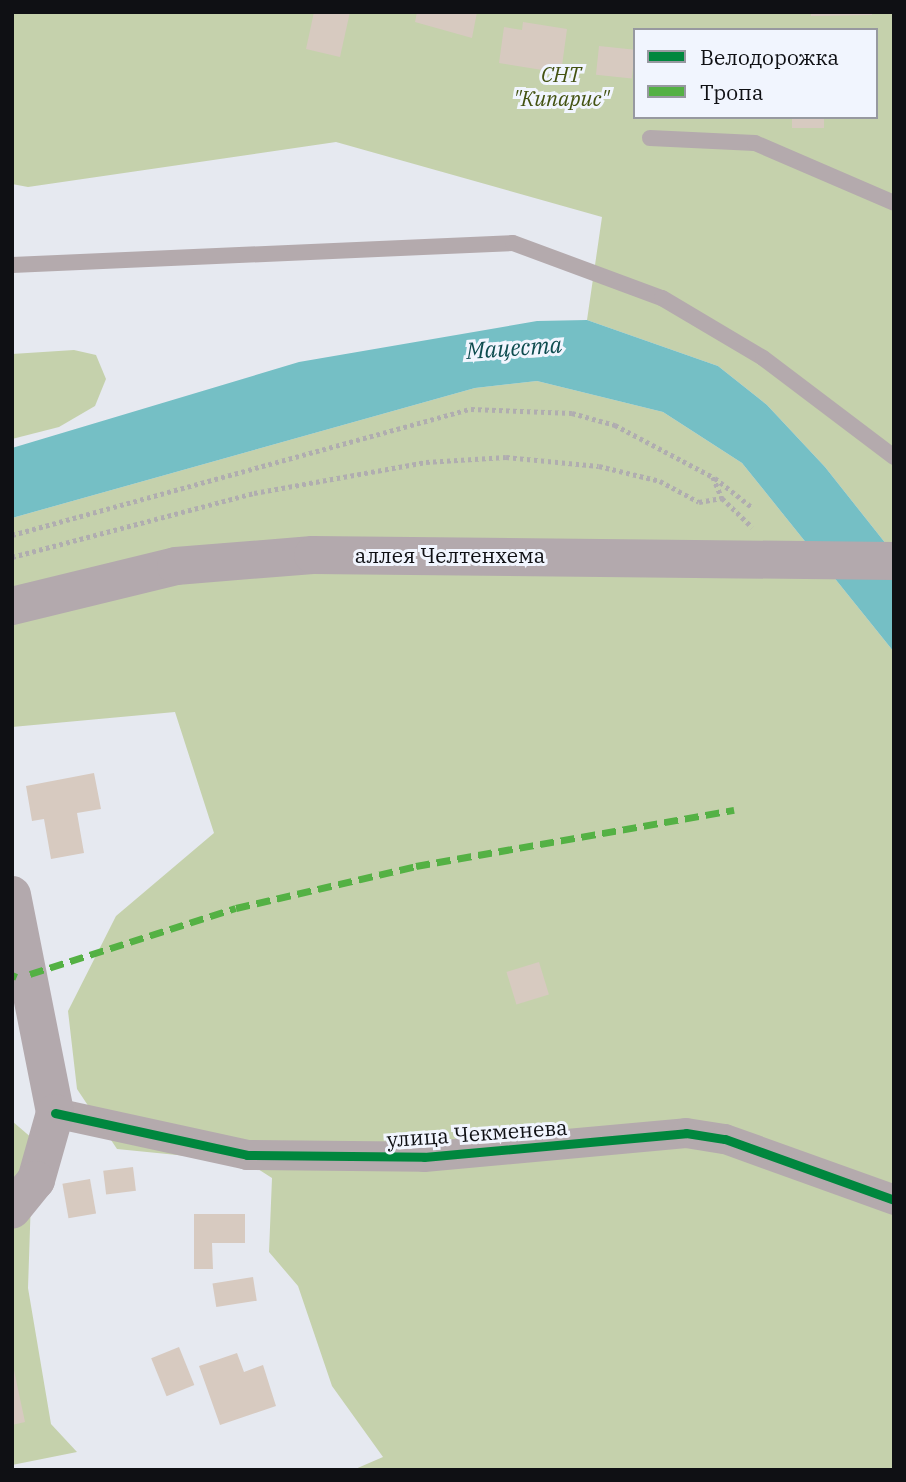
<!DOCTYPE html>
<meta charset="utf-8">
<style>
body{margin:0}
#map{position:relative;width:906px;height:1482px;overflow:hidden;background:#e6e9f0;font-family:"IBM Plex Serif",serif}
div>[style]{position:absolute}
.green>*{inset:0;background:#c5d1ac}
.water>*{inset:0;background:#75bfc5}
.building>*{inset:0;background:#d7cac0;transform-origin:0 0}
.path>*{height:4.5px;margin-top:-2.25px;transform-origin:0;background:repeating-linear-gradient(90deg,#b0adb0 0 3.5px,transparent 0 7px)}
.lane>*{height:16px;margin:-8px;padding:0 8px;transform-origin:8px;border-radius:8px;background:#b4aaad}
.street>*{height:30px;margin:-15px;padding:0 15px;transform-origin:15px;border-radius:15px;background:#b4aaad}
.secondary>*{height:38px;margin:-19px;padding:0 19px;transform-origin:19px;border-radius:19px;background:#b3a9ad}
.quiet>*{height:7px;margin-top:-3.5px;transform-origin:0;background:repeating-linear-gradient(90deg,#54b144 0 14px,transparent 0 21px)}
.cycleway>*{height:9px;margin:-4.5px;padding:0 4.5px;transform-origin:4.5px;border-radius:4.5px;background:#00873e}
span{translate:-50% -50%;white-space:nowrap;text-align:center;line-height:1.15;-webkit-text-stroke:6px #f1f5fe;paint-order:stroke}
.park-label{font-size:21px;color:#435211;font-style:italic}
.street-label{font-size:21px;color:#0f1014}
.water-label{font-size:23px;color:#0e4c4f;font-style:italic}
.frame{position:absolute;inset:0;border:14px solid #0f1014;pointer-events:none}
.legend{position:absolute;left:633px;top:28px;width:245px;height:91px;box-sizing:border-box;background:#f1f5fe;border:2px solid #9799a0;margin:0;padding:9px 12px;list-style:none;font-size:21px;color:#0f1014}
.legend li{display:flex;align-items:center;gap:14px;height:35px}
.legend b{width:35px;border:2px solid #9799a0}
</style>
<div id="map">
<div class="green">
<div style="clip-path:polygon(evenodd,12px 12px,894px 12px,894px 554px,825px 467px,767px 405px,718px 366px,587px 320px,602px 217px,336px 142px,28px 187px,12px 184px,12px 12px,635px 30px,876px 30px,876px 117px,635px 117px,635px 30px)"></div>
<div style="clip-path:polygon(74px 350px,96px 355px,106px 379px,95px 406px,59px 427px,12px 439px,12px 354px)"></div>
<div style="clip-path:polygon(537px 381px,663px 412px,742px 463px,894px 652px,894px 1470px,353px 1470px,383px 1457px,332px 1386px,298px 1286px,269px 1252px,272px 1178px,247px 1162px,117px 1149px,77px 1089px,68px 1011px,116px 916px,214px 833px,175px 712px,12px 727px,12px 518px,475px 388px)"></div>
<div style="clip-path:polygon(12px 1121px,33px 1139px,28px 1288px,51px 1424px,77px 1452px,12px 1465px)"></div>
</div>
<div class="water">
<div style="clip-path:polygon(587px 320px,718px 366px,767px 405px,825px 467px,894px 554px,894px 652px,742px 463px,663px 412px,537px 381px,475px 388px,12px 518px,12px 448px,299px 362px,537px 321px)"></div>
</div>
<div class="building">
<div style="clip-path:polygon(314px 12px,350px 12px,340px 57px,306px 49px)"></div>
<div style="clip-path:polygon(417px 12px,477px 12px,472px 38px,415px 22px)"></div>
<div style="clip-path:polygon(811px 12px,872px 12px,872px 15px,811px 16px)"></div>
<div style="clip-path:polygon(523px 22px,567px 29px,561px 73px,499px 63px,504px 27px,522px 30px)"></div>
<div style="left:599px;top:46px;width:36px;height:29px;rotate:6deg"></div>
<div style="left:792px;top:117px;width:32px;height:11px"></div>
<div style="clip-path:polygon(94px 773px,101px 809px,77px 813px,84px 853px,51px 859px,44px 819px,32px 821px,26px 786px)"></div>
<div style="left:539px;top:962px;width:34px;height:34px;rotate:73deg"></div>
<div style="left:133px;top:1167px;width:24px;height:30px;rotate:83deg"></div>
<div style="left:90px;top:1179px;width:35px;height:28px;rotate:80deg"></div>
<div style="clip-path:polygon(194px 1214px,245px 1214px,245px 1243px,212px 1243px,213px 1269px,194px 1269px)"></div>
<div style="left:253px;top:1277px;width:24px;height:41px;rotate:81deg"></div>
<div style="left:179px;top:1347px;width:41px;height:30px;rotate:68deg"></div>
<div style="clip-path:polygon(237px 1353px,244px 1372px,263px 1365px,276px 1406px,220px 1425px,199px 1366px)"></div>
<div style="clip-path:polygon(12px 1361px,25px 1422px,12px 1425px)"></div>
</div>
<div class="path">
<div style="left:715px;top:478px;width:48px;rotate:38.3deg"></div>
<div style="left:12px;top:535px;width:476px;rotate:-15.4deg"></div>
<div style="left:471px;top:409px;width:101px;rotate:2.3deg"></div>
<div style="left:572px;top:413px;width:45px;rotate:15.6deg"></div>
<div style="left:615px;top:425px;width:111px;rotate:28deg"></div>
<div style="left:713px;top:477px;width:23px;rotate:67deg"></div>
<div style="left:722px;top:498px;width:42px;rotate:44deg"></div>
<div style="left:12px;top:557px;width:250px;rotate:-14.8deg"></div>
<div style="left:254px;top:493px;width:175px;rotate:-10.2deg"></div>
<div style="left:426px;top:462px;width:80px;rotate:-3.6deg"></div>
<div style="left:506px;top:457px;width:93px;rotate:5.5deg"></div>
<div style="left:599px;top:466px;width:63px;rotate:13.8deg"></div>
<div style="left:660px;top:481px;width:44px;rotate:28.3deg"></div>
<div style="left:699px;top:502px;width:23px;rotate:-10deg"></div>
</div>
<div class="lane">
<div style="left:650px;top:138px;width:105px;rotate:2.7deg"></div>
<div style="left:755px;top:143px;width:151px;rotate:23.3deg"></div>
<div style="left:12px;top:265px;width:501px;rotate:-2.51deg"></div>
<div style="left:513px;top:243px;width:159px;rotate:20.3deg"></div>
<div style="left:662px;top:298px;width:117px;rotate:30.7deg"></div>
<div style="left:763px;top:358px;width:164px;rotate:37.1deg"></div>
</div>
<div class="street">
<div style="left:55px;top:1113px;width:197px;rotate:12.3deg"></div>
<div style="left:247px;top:1155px;width:177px;rotate:0.6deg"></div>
<div style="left:424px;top:1157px;width:263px;rotate:-5.2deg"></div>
<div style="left:686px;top:1133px;width:39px;rotate:9deg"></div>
<div style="left:725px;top:1139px;width:180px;rotate:19.8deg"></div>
</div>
<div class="secondary">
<div style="left:12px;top:606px;width:169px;rotate:-13.7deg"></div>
<div style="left:176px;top:566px;width:137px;rotate:-4.6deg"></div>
<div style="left:313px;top:555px;width:581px;rotate:0.59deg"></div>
<div style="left:12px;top:895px;width:222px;rotate:78.8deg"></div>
<div style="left:55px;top:1113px;width:70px;rotate:105.8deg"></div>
<div style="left:36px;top:1180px;width:38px;rotate:129deg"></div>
</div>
<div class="quiet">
<div style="left:30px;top:974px;width:216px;rotate:-17.8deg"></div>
<div style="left:236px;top:908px;width:185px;rotate:-13.1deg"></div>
<div style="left:416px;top:866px;width:323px;rotate:-10deg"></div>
<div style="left:12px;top:975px;width:5px;rotate:22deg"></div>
</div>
<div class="cycleway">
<div style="left:55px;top:1113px;width:197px;rotate:12.3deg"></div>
<div style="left:247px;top:1155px;width:177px;rotate:0.6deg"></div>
<div style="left:424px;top:1157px;width:263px;rotate:-5.2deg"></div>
<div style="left:686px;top:1133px;width:39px;rotate:9deg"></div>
<div style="left:725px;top:1139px;width:180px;rotate:19.8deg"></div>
</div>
<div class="park-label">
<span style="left:561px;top:86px">СНТ<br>"Кипарис"</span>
</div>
<div class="street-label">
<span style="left:450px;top:555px">аллея Челтенхема</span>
<span style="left:477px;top:1133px;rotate:-4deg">улица Чекменева</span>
</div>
<div class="water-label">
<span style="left:514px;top:347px;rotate:-4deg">Мацеста</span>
</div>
<div class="frame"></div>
<ul class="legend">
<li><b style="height:9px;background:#00873e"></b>Велодорожка</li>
<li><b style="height:9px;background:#54b144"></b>Тропа</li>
</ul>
</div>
